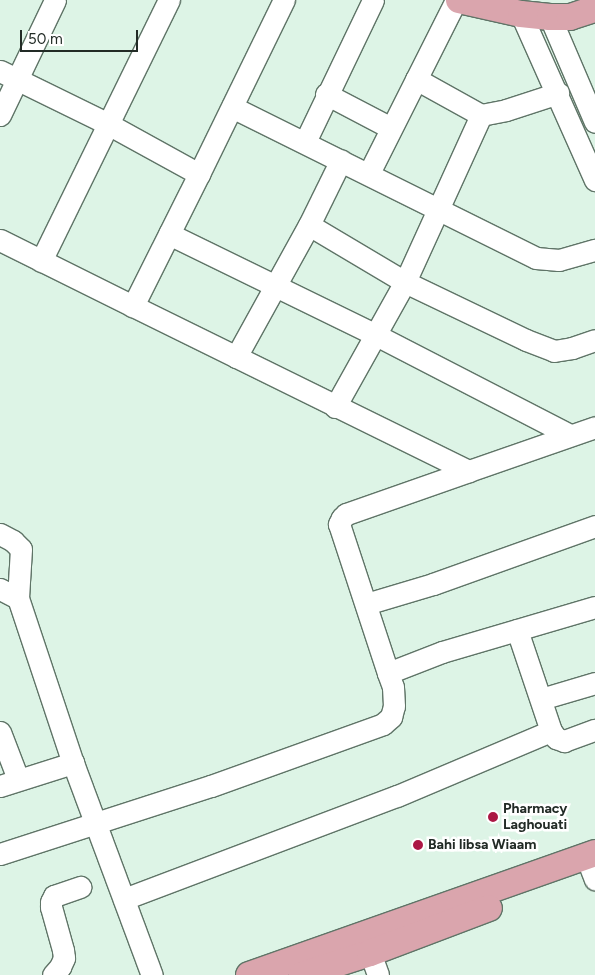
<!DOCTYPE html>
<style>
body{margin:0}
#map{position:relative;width:595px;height:975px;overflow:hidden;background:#ddf4e6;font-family:Figtree,sans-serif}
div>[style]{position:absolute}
.roads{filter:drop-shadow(1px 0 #5f7467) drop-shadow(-1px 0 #5f7467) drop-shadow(0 1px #5f7467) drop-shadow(0 -1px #5f7467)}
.minor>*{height:21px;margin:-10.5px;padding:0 10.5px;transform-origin:10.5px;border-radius:10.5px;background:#fff}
.major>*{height:26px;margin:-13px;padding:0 13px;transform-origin:13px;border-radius:13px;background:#daa5ad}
.dots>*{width:14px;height:14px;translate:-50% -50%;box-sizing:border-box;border:2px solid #fff;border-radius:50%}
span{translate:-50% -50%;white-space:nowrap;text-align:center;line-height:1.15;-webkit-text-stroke:5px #fff;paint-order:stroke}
.poi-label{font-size:14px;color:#222b26;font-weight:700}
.left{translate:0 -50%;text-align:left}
.scale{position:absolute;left:20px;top:30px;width:118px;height:22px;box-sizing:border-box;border:2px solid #222b26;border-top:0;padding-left:6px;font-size:15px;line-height:18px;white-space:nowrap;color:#222b26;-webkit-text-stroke:4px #fff;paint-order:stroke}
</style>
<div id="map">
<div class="roads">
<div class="minor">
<div style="left:521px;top:14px;width:182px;rotate:66deg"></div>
<div style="left:550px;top:17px;width:114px;rotate:66.8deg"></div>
<div style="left:0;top:71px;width:120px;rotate:26.1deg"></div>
<div style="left:108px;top:124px;width:104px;rotate:28.8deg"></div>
<div style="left:199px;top:174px;width:194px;rotate:-64deg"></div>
<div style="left:416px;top:79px;width:74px;rotate:29deg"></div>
<div style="left:326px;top:94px;width:73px;rotate:27.6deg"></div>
<div style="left:232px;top:107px;width:339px;rotate:26.4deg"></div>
<div style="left:536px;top:258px;width:23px;rotate:5deg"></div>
<div style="left:559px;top:260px;width:37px;rotate:-16deg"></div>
<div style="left:0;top:115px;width:127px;rotate:-64.4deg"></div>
<div style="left:305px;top:142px;width:157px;rotate:-64.4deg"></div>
<div style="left:369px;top:173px;width:194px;rotate:-63.3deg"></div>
<div style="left:199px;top:174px;width:148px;rotate:116.6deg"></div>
<div style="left:133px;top:306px;width:374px;rotate:26.2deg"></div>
<div style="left:469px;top:471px;width:133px;rotate:-19.2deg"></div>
<div style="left:309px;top:225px;width:112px;rotate:30.7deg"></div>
<div style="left:405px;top:282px;width:134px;rotate:25.6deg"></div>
<div style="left:526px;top:340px;width:30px;rotate:21deg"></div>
<div style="left:554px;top:351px;width:18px;rotate:-9deg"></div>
<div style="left:572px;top:348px;width:24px;rotate:-19deg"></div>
<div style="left:169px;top:234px;width:228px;rotate:26deg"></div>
<div style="left:374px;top:334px;width:220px;rotate:27.3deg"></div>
<div style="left:0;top:240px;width:148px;rotate:26.4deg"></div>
<div style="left:41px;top:261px;width:291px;rotate:-63.9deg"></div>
<div style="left:236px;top:357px;width:151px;rotate:-61.1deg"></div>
<div style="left:309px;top:225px;width:72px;rotate:-63.8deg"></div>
<div style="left:335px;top:407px;width:143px;rotate:-60.8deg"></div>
<div style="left:405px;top:282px;width:183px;rotate:-65.5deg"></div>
<div style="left:481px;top:115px;width:25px;rotate:-11deg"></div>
<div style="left:506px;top:110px;width:55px;rotate:-18.1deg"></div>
<div style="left:469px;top:471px;width:130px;rotate:160.7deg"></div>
<div style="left:346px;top:514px;width:6px;rotate:135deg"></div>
<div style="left:342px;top:518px;width:7px;rotate:117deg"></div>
<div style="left:339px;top:524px;width:157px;rotate:71.8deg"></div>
<div style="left:388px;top:673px;width:58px;rotate:-21.3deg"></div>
<div style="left:442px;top:652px;width:159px;rotate:-16.4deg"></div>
<div style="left:0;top:534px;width:15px;rotate:28deg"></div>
<div style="left:13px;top:541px;width:11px;rotate:45deg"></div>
<div style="left:21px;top:549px;width:49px;rotate:93.5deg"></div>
<div style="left:0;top:589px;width:20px;rotate:27deg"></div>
<div style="left:18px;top:598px;width:174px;rotate:71.6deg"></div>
<div style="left:73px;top:763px;width:226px;rotate:69.6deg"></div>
<div style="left:366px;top:604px;width:70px;rotate:-16.6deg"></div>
<div style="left:433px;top:584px;width:172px;rotate:-19.7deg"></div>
<div style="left:517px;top:630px;width:107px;rotate:71.4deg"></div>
<div style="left:551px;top:731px;width:9px;rotate:54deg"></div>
<div style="left:556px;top:738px;width:9px;rotate:21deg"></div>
<div style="left:564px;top:741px;width:33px;rotate:-20deg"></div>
<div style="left:541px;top:699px;width:56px;rotate:-16.5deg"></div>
<div style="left:0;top:732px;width:50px;rotate:69deg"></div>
<div style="left:0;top:786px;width:77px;rotate:-17.5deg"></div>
<div style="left:0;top:854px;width:222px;rotate:-17.9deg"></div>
<div style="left:211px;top:786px;width:183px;rotate:-19.8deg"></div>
<div style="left:383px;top:724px;width:11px;rotate:-41deg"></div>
<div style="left:391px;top:717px;width:11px;rotate:-75deg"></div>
<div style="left:394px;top:706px;width:19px;rotate:-93deg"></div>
<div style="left:393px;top:687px;width:15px;rotate:-110deg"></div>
<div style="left:586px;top:856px;width:25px;rotate:69deg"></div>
<div style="left:124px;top:899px;width:292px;rotate:-20.7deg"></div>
<div style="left:397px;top:796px;width:167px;rotate:-22.9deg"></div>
<div style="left:365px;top:939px;width:38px;rotate:70deg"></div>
<div style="left:53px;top:975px;width:11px;rotate:-49deg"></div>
<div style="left:60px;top:967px;width:10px;rotate:-66deg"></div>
<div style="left:64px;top:958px;width:8px;rotate:-97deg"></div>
<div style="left:63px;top:950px;width:45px;rotate:-105.6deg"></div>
<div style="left:51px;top:907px;width:5px;rotate:-90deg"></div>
<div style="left:51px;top:902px;width:7px;rotate:-63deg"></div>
<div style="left:54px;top:896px;width:28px;rotate:-19deg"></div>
</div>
<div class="major">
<div style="left:459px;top:0;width:64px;rotate:12.7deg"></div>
<div style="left:521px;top:14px;width:29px;rotate:6deg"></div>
<div style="left:550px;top:17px;width:20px"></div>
<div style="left:570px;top:17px;width:26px;rotate:-18deg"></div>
<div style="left:249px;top:975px;width:367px;rotate:-19.4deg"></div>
<div style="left:302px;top:975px;width:71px;rotate:-17.9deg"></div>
<div style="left:370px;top:953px;width:127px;rotate:-20.7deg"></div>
</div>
</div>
<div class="dots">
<div style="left:493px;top:817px;background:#ab1744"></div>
<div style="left:418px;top:845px;background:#ab1744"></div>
</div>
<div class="poi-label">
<span class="left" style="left:503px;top:817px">Pharmacy<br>Laghouati</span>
<span class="left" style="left:428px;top:845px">Bahi libsa Wiaam</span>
</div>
<div class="scale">50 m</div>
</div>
